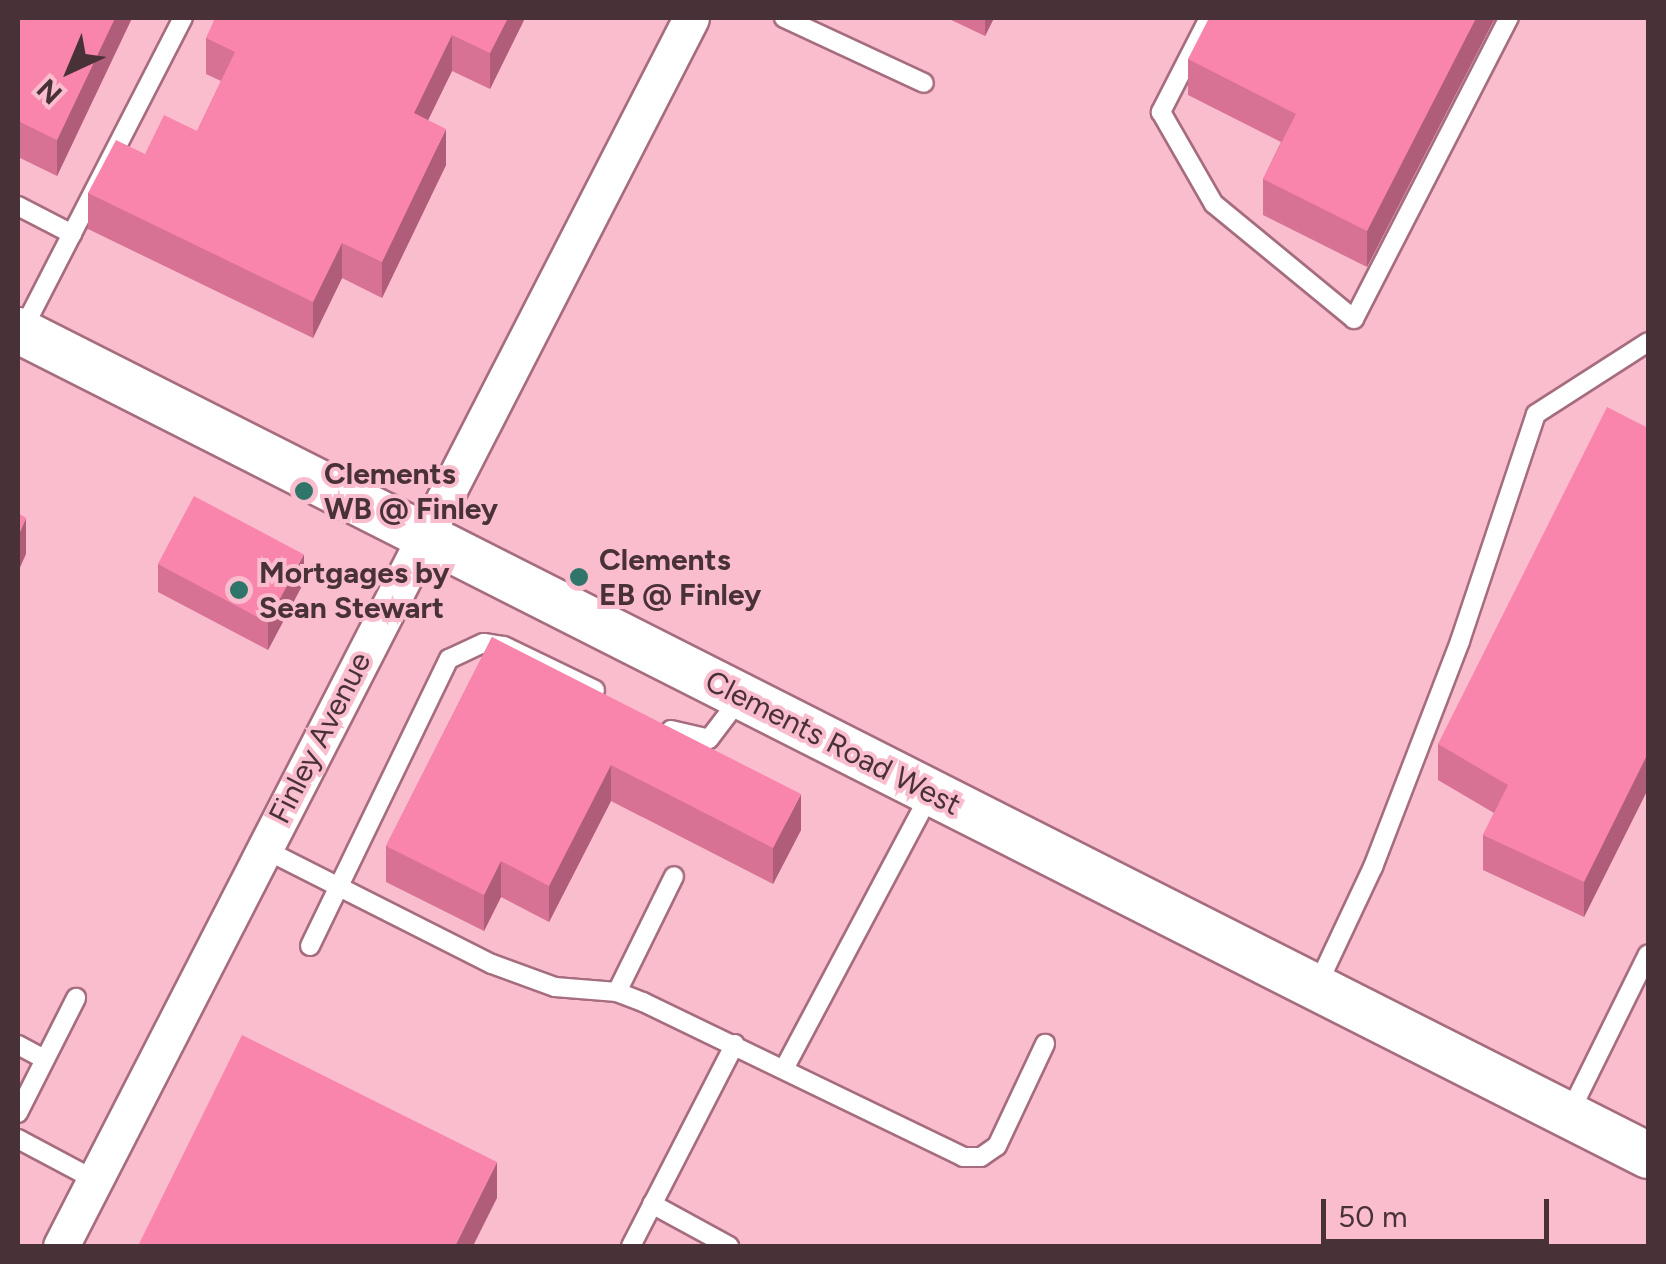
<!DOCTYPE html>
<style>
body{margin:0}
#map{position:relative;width:1666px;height:1264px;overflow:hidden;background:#fabdce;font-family:Figtree,sans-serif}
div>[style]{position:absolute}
.roads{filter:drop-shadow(2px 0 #a56d7e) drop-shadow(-2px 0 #a56d7e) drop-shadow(0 2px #a56d7e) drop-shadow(0 -2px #a56d7e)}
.service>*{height:18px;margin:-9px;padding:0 9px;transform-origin:9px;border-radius:9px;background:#fff}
.minor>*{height:35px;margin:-17.5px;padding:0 17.5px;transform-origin:17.5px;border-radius:17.5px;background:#fff}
.tertiary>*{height:45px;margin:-22.5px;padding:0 22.5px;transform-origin:22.5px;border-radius:22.5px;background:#fff}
.wall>*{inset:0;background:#d77294}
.shaded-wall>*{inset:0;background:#af5d78}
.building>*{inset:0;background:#fa85ac;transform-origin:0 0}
.dots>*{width:28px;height:28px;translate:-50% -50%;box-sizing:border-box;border:5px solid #fabdce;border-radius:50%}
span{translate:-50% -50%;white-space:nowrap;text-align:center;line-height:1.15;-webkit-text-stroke:8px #fabdce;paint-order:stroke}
.poi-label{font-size:30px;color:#493138;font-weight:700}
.left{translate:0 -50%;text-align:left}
.street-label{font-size:30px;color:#493138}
.frame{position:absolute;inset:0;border:20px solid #493138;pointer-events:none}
.north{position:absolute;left:20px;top:20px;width:100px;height:100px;-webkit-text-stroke:8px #fabdce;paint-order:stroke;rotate:224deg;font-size:28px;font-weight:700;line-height:40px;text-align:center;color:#493138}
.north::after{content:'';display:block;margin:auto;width:35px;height:45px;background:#493138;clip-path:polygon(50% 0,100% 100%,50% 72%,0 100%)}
.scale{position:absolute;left:1321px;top:1199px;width:228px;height:45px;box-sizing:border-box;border:5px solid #493138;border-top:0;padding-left:12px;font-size:30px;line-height:35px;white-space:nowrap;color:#493138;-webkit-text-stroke:8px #fabdce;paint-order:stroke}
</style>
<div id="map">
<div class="roads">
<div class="service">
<div style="left:784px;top:18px;width:154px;rotate:24.9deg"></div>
<div style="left:1209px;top:18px;width:106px;rotate:117.1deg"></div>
<div style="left:1161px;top:112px;width:106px;rotate:60.1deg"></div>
<div style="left:1214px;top:204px;width:181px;rotate:39.4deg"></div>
<div style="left:1354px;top:319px;width:339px;rotate:-62.8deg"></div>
<div style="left:18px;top:206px;width:61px;rotate:27.4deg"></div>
<div style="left:22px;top:331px;width:352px;rotate:-62.8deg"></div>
<div style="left:671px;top:730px;width:39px;rotate:13deg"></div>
<div style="left:709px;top:739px;width:53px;rotate:-52.7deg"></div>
<div style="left:264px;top:849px;width:255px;rotate:26.8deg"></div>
<div style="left:492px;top:964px;width:67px;rotate:20.1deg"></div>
<div style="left:555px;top:987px;width:62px;rotate:4.6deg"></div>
<div style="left:617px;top:992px;width:28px;rotate:21deg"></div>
<div style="left:643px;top:1002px;width:356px;rotate:25.8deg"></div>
<div style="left:963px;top:1157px;width:18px"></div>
<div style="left:981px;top:1157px;width:19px;rotate:-35deg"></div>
<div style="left:997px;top:1146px;width:113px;rotate:-64.8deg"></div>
<div style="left:310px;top:946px;width:319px;rotate:-64.2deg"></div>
<div style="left:449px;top:659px;width:38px;rotate:-25deg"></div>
<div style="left:484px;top:643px;width:20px;rotate:9deg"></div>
<div style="left:504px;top:646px;width:101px;rotate:25.8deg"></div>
<div style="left:1317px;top:986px;width:132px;rotate:-64.8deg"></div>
<div style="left:1373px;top:867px;width:242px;rotate:-68.9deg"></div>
<div style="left:1460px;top:641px;width:239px;rotate:-71.5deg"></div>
<div style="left:1536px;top:414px;width:133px;rotate:-32.7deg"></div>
<div style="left:617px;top:992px;width:129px;rotate:-63.8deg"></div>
<div style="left:18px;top:1045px;width:30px;rotate:28deg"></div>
<div style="left:785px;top:1067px;width:309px;rotate:-62deg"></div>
<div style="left:18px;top:1113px;width:129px;rotate:-63.2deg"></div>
<div style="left:1569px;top:1114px;width:178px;rotate:-63.7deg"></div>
<div style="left:18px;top:1139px;width:87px;rotate:28deg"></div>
<div style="left:652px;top:1204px;width:88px;rotate:28.6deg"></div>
<div style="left:631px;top:1246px;width:227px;rotate:-62.8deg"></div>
</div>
<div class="minor">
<div style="left:61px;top:1246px;width:1380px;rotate:-62.84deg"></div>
</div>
<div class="tertiary">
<div style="left:18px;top:330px;width:1827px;rotate:26.85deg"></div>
</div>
</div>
<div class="wall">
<div style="clip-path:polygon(18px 18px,132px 18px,57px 176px,18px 157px)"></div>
<div style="clip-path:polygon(525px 18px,490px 89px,452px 71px,428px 120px,446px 165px,382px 298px,342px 278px,313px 338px,88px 229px,88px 193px,145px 154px,197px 131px,221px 81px,206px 74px,206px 38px)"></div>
<div style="clip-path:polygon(947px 18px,994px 18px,985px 36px)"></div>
<div style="clip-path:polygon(1495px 18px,1367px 267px,1263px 215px,1263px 179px,1281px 142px,1188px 95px,1188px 59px)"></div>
<div style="clip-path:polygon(1648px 428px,1648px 789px,1584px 917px,1483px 870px,1483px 835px,1494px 813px,1438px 780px,1438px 744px)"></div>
<div style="clip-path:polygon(158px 564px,304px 582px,268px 650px,158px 592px)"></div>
<div style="clip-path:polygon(492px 637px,801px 830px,773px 884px,611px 801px,549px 922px,501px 897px,484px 931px,386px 882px,386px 846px)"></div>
</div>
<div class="shaded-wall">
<div style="clip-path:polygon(115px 18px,132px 18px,57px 176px,57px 140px)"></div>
<div style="clip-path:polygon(508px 18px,525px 18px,490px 89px,490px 53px)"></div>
<div style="clip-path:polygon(985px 18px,994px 18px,985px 36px)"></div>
<div style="clip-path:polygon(1476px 18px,1495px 18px,1367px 267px,1367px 231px)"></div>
<div style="clip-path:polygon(452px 35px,452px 71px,414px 149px,414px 113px)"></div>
<div style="clip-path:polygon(446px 129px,446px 165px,382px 298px,382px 262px)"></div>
<div style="clip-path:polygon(342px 243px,342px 278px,313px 338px,313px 302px)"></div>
<div style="clip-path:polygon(26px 518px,26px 554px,18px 572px,18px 536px)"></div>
<div style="clip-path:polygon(304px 554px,304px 582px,268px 650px,268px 622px)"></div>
<div style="clip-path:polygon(1648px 753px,1648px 789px,1584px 917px,1584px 882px)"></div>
<div style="clip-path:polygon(611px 765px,611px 801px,549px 922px,549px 886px)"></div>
<div style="clip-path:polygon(801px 794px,801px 830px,773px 884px,773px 848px)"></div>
<div style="clip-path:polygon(501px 861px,501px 897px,484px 931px,484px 895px)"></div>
<div style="clip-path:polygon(497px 1162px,497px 1198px,473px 1246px,455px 1246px)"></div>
</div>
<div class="building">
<div style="clip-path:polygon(18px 18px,115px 18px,57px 140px,18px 121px)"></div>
<div style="clip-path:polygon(215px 18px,508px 18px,490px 53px,452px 35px,414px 113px,446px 129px,382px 262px,342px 243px,313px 302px,88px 193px,116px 140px,145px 154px,164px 115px,197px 131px,235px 52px,206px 38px)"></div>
<div style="clip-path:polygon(1209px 18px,1476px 18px,1367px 231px,1263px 179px,1296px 114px,1188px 59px)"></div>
<div style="clip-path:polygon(1607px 407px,1648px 428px,1648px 753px,1584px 882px,1483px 835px,1508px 785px,1438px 744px)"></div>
<div style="left:194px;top:496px;width:124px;height:77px;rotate:28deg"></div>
<div style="clip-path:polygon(18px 513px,26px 518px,18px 536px)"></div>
<div style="clip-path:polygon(492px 637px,801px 794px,773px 848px,611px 765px,549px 886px,501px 861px,484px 895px,386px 846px)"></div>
<div style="clip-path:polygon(242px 1035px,497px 1162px,455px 1246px,138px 1246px)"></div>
</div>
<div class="dots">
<div style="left:304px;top:491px;background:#307569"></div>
<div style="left:579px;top:577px;background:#307569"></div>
<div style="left:239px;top:590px;background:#307569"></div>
</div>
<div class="poi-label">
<span class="left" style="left:324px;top:491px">Clements<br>WB @ Finley</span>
<span class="left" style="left:599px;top:577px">Clements<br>EB @ Finley</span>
<span class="left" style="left:259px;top:590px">Mortgages by<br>Sean Stewart</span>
</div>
<div class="street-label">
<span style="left:320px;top:738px;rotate:-63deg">Finley Avenue</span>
<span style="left:833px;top:743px;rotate:27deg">Clements Road West</span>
</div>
<div class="frame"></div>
<div class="north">N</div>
<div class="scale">50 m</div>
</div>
